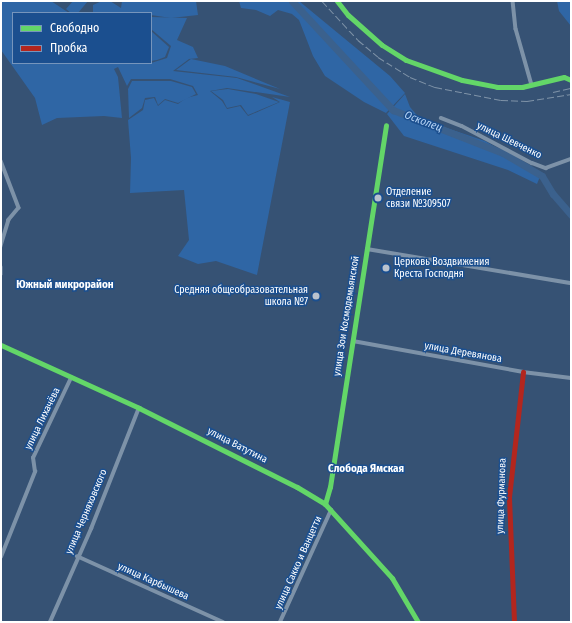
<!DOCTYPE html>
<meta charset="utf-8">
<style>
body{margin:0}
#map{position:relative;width:572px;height:623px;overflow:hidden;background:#365274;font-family:"Fira Sans Condensed",sans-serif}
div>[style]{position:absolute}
.green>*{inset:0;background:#2f66a5}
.river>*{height:7px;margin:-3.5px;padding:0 3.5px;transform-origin:3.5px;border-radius:3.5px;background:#3b618d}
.street>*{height:3.5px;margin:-1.75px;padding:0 1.75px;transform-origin:1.75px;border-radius:1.75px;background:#7d92a8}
.fast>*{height:5px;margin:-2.5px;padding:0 2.5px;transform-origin:2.5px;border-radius:2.5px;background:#63d668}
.jam>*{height:5px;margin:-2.5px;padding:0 2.5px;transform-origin:2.5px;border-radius:2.5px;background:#b3261e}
.rail>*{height:1px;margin-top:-0.5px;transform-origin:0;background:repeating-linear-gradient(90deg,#7e92a7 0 7px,transparent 0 10px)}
.dots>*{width:11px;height:11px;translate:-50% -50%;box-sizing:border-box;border:2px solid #1b4f8f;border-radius:50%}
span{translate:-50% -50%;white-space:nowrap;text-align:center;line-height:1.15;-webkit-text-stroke:3px #1b4f8f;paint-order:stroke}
.street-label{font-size:10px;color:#fff}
.poi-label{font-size:10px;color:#fff}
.left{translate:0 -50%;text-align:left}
.right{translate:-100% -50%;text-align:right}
.water-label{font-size:11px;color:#b5d3f5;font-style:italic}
.neighbourhood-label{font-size:11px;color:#fff;font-weight:700}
.frame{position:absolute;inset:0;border:2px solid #fff;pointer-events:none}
.legend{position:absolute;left:12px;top:12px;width:140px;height:52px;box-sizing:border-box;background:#1b4f8f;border:1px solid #7695bc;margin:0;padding:5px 7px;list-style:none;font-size:12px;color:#fff}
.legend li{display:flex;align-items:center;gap:8px;height:20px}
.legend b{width:20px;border:1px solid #7695bc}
</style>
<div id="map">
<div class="green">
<div style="clip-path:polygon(1px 1px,51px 1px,69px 13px,13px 13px,13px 63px,151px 63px,167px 58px,171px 46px,151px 29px,151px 17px,187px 18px,177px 40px,193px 47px,198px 58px,189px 59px,173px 71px,237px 78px,290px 97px,227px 88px,210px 91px,222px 101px,227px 109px,240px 106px,248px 116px,280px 102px,272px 97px,290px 102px,257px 275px,216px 261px,198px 264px,178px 256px,189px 240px,184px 190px,130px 193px,131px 158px,128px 120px,143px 110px,145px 100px,154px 98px,158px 106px,165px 100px,178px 104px,186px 98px,198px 95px,193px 86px,170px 79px,131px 79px,127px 86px,118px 67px,114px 69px,118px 77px,122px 118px,104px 116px,57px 118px,42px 125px,35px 98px,1px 50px)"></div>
<div style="clip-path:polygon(73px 1px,88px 1px,78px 13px,71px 13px,66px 9px)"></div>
<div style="clip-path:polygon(102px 1px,110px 1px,121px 8px,122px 1px,196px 1px,198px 15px,171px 18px,151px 15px,151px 13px,93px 13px,93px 5px)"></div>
<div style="clip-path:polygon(239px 1px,299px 1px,390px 76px,405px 93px,386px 113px,364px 102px,325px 76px,313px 56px,299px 20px,292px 14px,278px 10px,270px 16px,256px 10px,241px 8px)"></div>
<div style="clip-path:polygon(557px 1px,571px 1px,571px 26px,559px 11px)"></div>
<div style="clip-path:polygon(151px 31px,169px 47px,165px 57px,157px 60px,151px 61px)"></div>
<div style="clip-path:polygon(191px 59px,225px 66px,280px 89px,236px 77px,176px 70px)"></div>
<div style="clip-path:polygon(132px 81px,171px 81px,192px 87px,196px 94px,178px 103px,165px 99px,158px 105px,155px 97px,145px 98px,142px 108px,129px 118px,128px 89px)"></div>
<div style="clip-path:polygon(228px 89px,256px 94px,279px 102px,248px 115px,241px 105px,227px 108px,223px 100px,211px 91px)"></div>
<div style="clip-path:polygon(405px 94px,410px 107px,420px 119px,485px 141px,541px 174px,537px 184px,508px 170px,404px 136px,387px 114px)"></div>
</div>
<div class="river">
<div style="left:292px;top:1px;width:149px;rotate:47.2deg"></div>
<div style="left:393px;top:110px;width:118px;rotate:21.4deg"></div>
<div style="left:503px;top:153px;width:45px;rotate:30.5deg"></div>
<div style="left:542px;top:176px;width:21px;rotate:59deg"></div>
<div style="left:553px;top:194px;width:28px;rotate:49deg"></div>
</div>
<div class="street">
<div style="left:513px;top:1px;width:28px;rotate:84deg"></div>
<div style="left:516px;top:29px;width:58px;rotate:74.1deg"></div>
<div style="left:441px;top:118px;width:22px;rotate:21deg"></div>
<div style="left:462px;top:126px;width:79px;rotate:27.9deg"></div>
<div style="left:532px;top:163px;width:15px;rotate:20deg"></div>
<div style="left:546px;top:168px;width:27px;rotate:-20deg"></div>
<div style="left:1px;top:161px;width:50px;rotate:69deg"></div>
<div style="left:19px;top:208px;width:16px;rotate:130deg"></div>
<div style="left:9px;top:220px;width:28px;rotate:107deg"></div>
<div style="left:367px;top:249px;width:207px;rotate:9.5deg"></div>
<div style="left:1px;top:267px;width:7px;rotate:90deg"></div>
<div style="left:353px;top:341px;width:173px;rotate:10.3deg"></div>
<div style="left:523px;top:372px;width:48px;rotate:7.1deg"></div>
<div style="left:77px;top:556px;width:160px;rotate:24.3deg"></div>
<div style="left:1px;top:557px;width:92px;rotate:-68.2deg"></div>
<div style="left:35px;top:472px;width:14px;rotate:-98deg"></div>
<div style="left:33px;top:458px;width:89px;rotate:-64.6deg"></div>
<div style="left:50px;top:622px;width:102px;rotate:-66.2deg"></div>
<div style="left:91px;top:529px;width:130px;rotate:-68.4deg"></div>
<div style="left:280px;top:622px;width:123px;rotate:-65.5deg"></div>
</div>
<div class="fast">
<div style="left:337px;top:1px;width:18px;rotate:52deg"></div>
<div style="left:348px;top:15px;width:45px;rotate:41.4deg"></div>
<div style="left:382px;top:45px;width:28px;rotate:32deg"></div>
<div style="left:406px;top:60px;width:59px;rotate:19.7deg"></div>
<div style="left:462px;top:80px;width:36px;rotate:11deg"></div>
<div style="left:497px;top:87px;width:25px"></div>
<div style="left:522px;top:87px;width:43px;rotate:-13.4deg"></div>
<div style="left:564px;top:77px;width:8px;rotate:23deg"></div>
<div style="left:1px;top:345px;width:152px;rotate:24.5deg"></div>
<div style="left:139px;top:408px;width:177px;rotate:26.6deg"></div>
<div style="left:297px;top:487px;width:33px;rotate:31deg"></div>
<div style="left:325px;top:504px;width:100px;rotate:47.8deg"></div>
<div style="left:392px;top:578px;width:51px;rotate:59.4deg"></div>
<div style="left:325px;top:504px;width:18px;rotate:-74deg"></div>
<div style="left:330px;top:487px;width:366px;rotate:-81.2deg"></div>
</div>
<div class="jam">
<div style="left:514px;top:622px;width:125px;rotate:-92.3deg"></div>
<div style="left:509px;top:497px;width:126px;rotate:-83.6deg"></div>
</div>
<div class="rail">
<div style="left:322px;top:1px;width:53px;rotate:47.3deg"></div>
<div style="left:358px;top:40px;width:26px;rotate:40deg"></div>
<div style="left:378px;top:57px;width:38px;rotate:32deg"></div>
<div style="left:410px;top:77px;width:27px;rotate:22deg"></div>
<div style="left:435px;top:87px;width:67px;rotate:11.1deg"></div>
<div style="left:501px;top:100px;width:26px;rotate:2deg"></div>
<div style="left:527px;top:101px;width:45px;rotate:-9deg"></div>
<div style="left:553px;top:92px;width:18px;rotate:-13deg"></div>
</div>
<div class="dots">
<div style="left:378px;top:198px;background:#b9c2ce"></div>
<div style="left:386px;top:268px;background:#b9c2ce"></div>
<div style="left:316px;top:296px;background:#b9c2ce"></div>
</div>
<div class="street-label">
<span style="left:509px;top:141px;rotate:26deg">улица Шевченко</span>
<span style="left:347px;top:316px;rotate:-81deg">улица Зои Космодемьянской</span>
<span style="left:463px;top:353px;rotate:10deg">улица Деревянова</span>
<span style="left:43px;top:419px;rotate:-64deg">улица Лихачёва</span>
<span style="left:237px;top:446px;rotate:27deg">улица Ватутина</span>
<span style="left:502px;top:496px;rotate:-88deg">улица Фурманова</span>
<span style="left:87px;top:512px;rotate:-67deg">улица Черняховского</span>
<span style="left:299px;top:563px;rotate:-66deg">улица Сакко и Ванцетти</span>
<span style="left:153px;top:582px;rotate:24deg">улица Карбышева</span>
</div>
<div class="poi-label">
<span class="left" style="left:386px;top:198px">Отделение<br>связи №309507</span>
<span class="left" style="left:394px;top:268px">Церковь Воздвижения<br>Креста Господня</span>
<span class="right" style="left:308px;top:296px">Средняя общеобразовательная<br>школа №7</span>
</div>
<div class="water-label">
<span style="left:423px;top:122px;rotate:21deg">Осколец</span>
</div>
<div class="neighbourhood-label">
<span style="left:65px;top:285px">Южный микрорайон</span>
<span style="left:366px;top:469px">Слобода Ямская</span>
</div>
<div class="frame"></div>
<ul class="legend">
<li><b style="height:5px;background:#63d668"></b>Свободно</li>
<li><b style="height:5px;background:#b3261e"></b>Пробка</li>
</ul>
</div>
